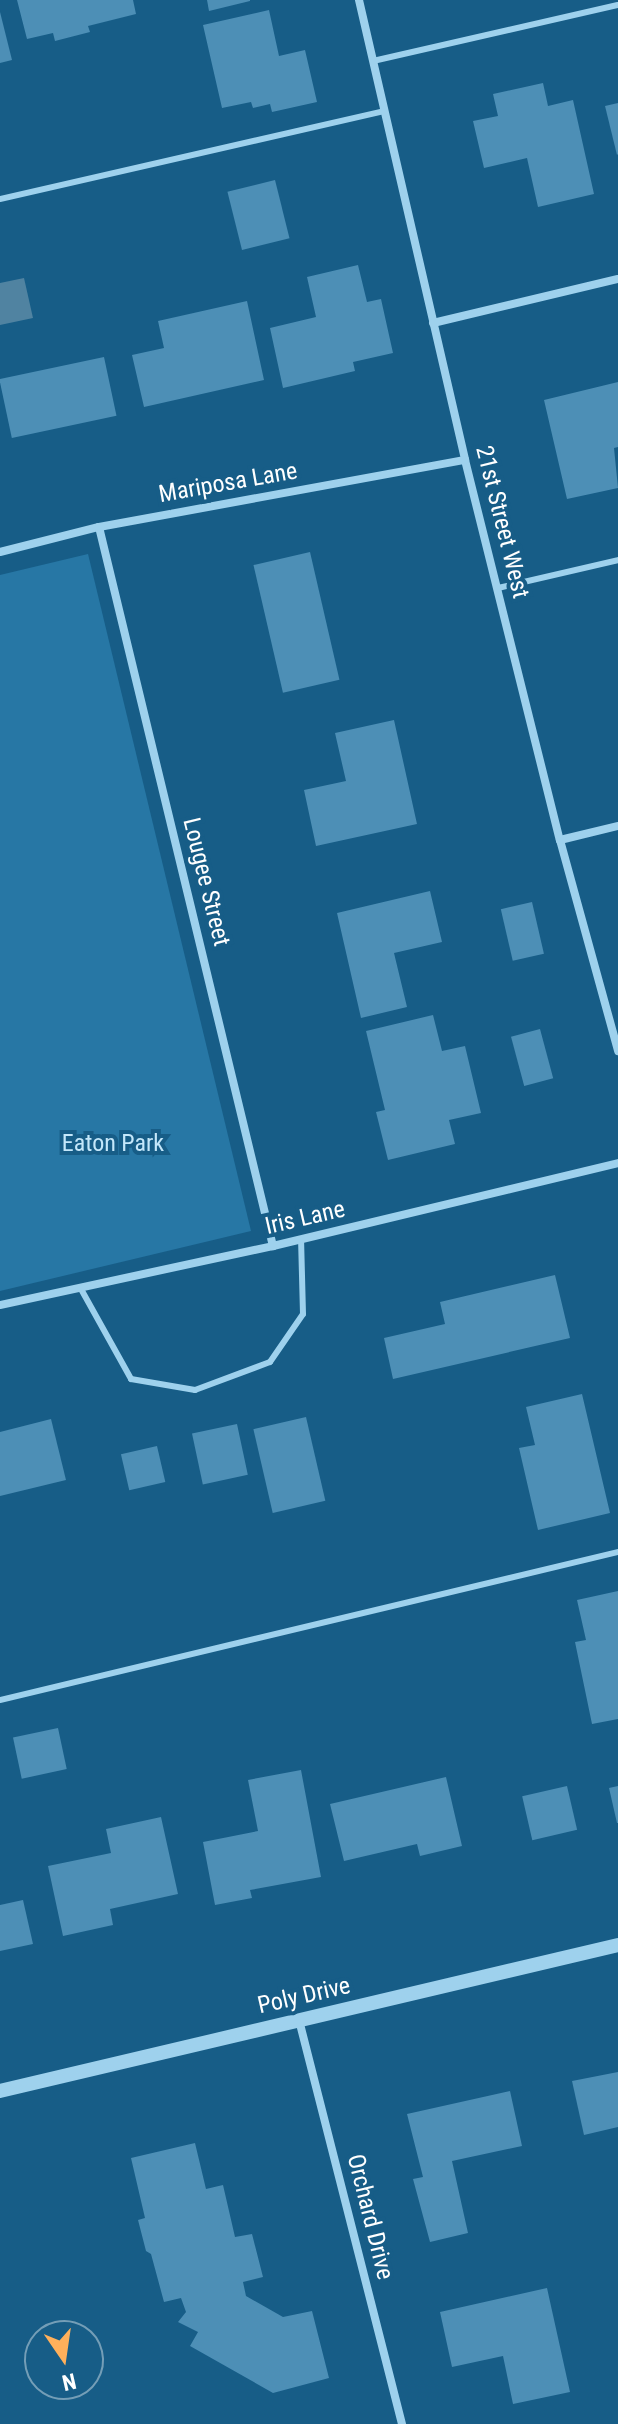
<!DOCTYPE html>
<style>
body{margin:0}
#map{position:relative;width:618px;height:2424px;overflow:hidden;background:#175d87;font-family:"Roboto Condensed",sans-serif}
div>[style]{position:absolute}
.green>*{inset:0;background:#2777a5}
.water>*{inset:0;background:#5083a1}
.building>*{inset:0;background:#4d8fb6;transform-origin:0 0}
.service>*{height:6px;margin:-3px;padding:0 3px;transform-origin:3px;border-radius:3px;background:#9ed1ed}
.minor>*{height:8px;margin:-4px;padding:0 4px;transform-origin:4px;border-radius:4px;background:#9ed1ed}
.tertiary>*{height:14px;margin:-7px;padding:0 7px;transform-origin:7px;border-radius:7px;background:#9ed1ed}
span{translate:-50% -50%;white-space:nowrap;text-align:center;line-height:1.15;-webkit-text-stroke:8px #175d87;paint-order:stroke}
.street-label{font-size:24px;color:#fff}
.park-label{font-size:24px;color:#c4e7fa}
.north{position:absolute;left:24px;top:2320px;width:80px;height:80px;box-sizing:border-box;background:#175d87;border:2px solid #749eb7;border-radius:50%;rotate:167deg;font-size:22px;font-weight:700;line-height:32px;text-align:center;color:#fff}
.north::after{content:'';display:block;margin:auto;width:28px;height:36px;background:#ffb05b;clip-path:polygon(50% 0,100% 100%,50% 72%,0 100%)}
</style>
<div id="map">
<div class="green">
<div style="clip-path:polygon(88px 554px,251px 1231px,0 1291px,0 575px)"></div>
</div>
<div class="water">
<div style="clip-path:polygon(24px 278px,33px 318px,0 325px,0 283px)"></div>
</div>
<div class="building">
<div style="clip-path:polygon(17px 0,133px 0,136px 14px,88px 26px,90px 32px,55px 41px,53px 33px,27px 39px)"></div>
<div style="clip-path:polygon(207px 0,250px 0,250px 1px,209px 11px)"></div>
<div style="clip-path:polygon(269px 10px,279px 56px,305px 50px,317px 102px,272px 112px,270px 104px,253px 108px,251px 102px,222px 108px,203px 25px)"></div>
<div style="clip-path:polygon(0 12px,12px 60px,0 63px)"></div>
<div style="clip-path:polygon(543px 83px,548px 106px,573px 100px,594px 194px,538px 207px,527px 158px,484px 168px,473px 121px,498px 116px,493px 94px)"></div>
<div style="clip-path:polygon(618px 103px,618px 154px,617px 155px,605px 106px)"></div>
<div style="left:275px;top:180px;width:60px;height:49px;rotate:76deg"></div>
<div style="clip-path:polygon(358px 265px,367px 302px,381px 299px,393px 353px,353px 362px,355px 371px,283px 388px,270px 328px,316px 317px,307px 277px)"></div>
<div style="clip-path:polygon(247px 301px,264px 380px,144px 407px,132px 355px,164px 348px,158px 321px)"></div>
<div style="left:104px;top:357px;width:60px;height:107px;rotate:78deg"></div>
<div style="clip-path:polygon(618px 382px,618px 447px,614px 448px,618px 488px,567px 499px,544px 400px)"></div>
<div style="left:310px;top:552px;width:131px;height:58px;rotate:77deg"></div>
<div style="clip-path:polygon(394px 720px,417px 824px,316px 846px,304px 790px,346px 781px,335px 733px)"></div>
<div style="clip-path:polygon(430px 891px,442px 942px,394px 953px,407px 1007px,361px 1018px,337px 913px)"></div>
<div style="left:532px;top:902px;width:53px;height:32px;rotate:77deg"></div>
<div style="clip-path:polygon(433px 1015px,442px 1051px,465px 1046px,481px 1113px,449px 1120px,455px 1144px,388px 1160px,376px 1112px,385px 1110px,366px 1031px)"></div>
<div style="left:540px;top:1029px;width:51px;height:30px;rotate:75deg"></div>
<div style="clip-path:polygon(555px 1275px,570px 1338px,393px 1379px,384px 1338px,445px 1324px,440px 1302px)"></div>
<div style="clip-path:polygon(582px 1394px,610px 1513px,538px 1530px,519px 1448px,535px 1445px,526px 1407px)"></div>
<div style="left:306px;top:1417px;width:86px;height:54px;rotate:77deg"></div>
<div style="clip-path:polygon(51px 1419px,66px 1480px,0 1496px,0 1432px)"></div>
<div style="left:237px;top:1424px;width:52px;height:46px;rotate:78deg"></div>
<div style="left:157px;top:1446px;width:37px;height:37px;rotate:77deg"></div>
<div style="clip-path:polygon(618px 1591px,618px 1719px,592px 1724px,575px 1642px,586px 1640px,577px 1600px)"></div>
<div style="left:58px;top:1728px;width:42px;height:46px;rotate:78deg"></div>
<div style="clip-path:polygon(301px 1770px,321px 1877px,250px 1890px,252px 1898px,215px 1905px,203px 1842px,258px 1831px,248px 1780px)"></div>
<div style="clip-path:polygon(446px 1777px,462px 1846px,420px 1856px,417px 1844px,344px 1861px,330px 1804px)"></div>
<div style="left:567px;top:1786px;width:45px;height:46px;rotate:77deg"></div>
<div style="clip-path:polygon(618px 1786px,618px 1823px,617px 1823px,609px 1788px)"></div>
<div style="clip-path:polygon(161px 1817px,178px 1894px,110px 1909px,113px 1925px,63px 1936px,48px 1866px,111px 1853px,106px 1829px)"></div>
<div style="clip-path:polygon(23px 1900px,33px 1944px,0 1951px,0 1905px)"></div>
<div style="clip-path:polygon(618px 2072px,618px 2127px,584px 2135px,572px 2081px)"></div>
<div style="clip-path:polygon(510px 2091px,522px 2146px,452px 2161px,468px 2233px,430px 2242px,413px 2179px,423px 2177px,407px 2114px)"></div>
<div style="clip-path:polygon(195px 2143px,206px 2189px,223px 2185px,235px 2237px,252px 2234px,263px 2277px,243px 2282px,246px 2296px,283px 2317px,312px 2311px,329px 2378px,273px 2393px,190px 2346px,198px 2332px,178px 2322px,186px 2312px,181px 2298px,164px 2302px,151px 2254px,146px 2251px,138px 2220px,145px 2218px,131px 2158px)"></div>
<div style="clip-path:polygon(547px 2288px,570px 2392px,513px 2404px,503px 2356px,452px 2367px,440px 2312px)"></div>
</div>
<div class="service">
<div style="left:373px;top:61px;width:251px;rotate:-12.9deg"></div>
<div style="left:0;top:199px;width:395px;rotate:-12.9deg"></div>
<div style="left:498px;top:588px;width:123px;rotate:-13.1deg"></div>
<div style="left:81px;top:1289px;width:103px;rotate:60.9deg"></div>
<div style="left:131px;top:1379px;width:65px;rotate:9.8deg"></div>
<div style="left:195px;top:1390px;width:80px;rotate:-20.5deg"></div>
<div style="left:270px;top:1362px;width:58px;rotate:-55.5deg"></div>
<div style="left:303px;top:1314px;width:74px;rotate:-91.5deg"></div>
<div style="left:0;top:1700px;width:635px;rotate:-13.47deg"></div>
</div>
<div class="minor">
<div style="left:359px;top:0;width:472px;rotate:77deg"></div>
<div style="left:465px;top:460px;width:392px;rotate:76deg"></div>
<div style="left:560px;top:840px;width:219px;rotate:74.6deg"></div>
<div style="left:433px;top:323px;width:190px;rotate:-13.4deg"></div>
<div style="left:99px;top:527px;width:740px;rotate:76.4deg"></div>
<div style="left:0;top:552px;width:102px;rotate:-14.2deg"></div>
<div style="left:99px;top:527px;width:372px;rotate:-10.4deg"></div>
<div style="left:560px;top:840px;width:60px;rotate:-13.6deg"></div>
<div style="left:0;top:1305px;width:279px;rotate:-12.2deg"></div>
<div style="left:273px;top:1246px;width:355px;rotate:-13.5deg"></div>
<div style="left:299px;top:2020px;width:417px;rotate:75.7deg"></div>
</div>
<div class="tertiary">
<div style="left:0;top:2091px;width:635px;rotate:-13.29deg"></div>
</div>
<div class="street-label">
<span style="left:228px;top:483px;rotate:-10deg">Mariposa Lane</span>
<span style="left:502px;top:522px;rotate:76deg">21st Street West</span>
<span style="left:206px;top:882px;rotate:76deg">Lougee Street</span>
<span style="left:305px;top:1218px;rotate:-13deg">Iris Lane</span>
<span style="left:304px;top:1996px;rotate:-13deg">Poly Drive</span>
<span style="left:370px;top:2217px;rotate:76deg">Orchard Drive</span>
</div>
<div class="park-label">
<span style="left:113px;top:1144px">Eaton Park</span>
</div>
<div class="north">N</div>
</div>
